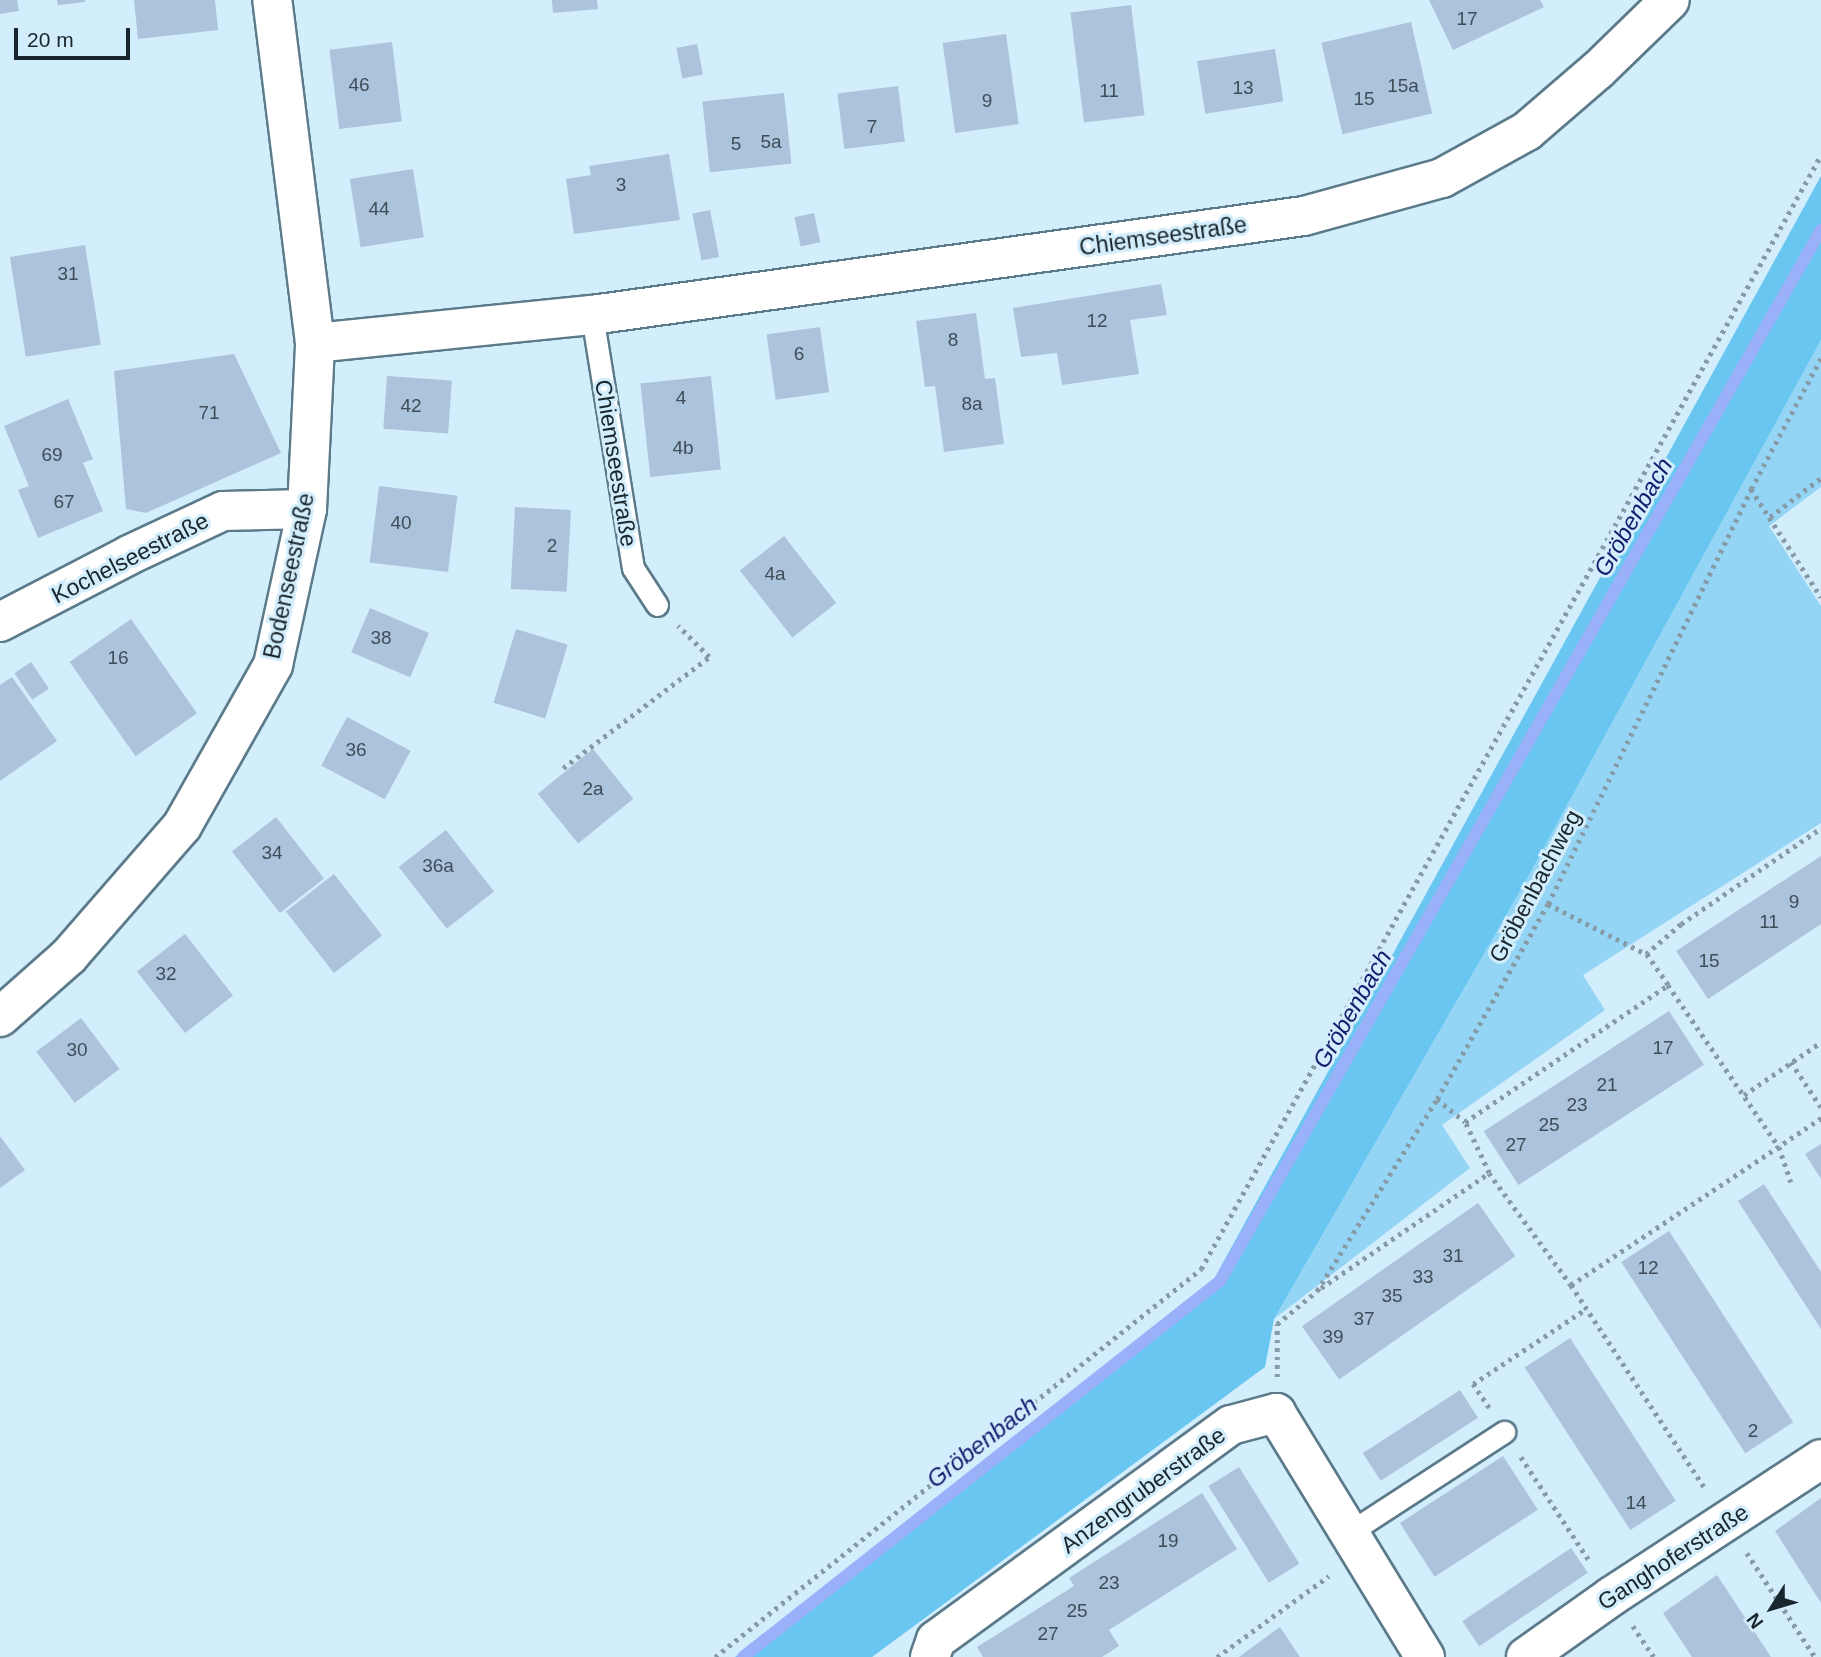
<!DOCTYPE html>
<meta charset="utf-8">
<style>
body{margin:0}
#map{position:relative;width:1821px;height:1657px;overflow:hidden;background:#d2edfb;font-family:Helvetica,sans-serif}
div>[style]{position:absolute}
.green>*{inset:0;background:#94d5f6}
.forest>*{inset:0;background:#69c6f1}
.stream>*{height:12px;margin:-6px;padding:0 6px;transform-origin:6px;border-radius:6px;background:#9ab1fa}
.building>*{inset:0;background:#acc3dc;transform-origin:0 0}
.path>*{height:4.5px;margin-top:-2.25px;transform-origin:0;background:repeating-linear-gradient(90deg,#869ba6 0 3.5px,transparent 0 8.5px)}
.roads{filter:drop-shadow(2px 0 #5b7a8a) drop-shadow(-2px 0 #5b7a8a) drop-shadow(0 2px #5b7a8a) drop-shadow(0 -2px #5b7a8a)}
.service>*{height:21px;margin:-10.5px;padding:0 10.5px;transform-origin:10.5px;border-radius:10.5px;background:#fff}
.minor>*{height:38px;margin:-19px;padding:0 19px;transform-origin:19px;border-radius:19px;background:#fff}
span{translate:-50% -50%;white-space:nowrap;text-align:center;line-height:1.15;-webkit-text-stroke:6px #d2edfb;paint-order:stroke}
.number-label{font-size:19px;color:#3e4d59}
.number-label span{-webkit-text-stroke-width:0}
.street-label{font-size:23px;color:#19262d}
.water-label{font-size:24px;color:#151d6e;font-style:italic}
.north{position:absolute;left:1737px;top:1573px;width:70px;height:70px;-webkit-text-stroke:5px #d2edfb;paint-order:stroke;rotate:233deg;font-size:19px;font-weight:700;line-height:28px;text-align:center;color:#19262d}
.north::after{content:'';display:block;margin:auto;width:24px;height:32px;background:#19262d;clip-path:polygon(50% 0,100% 100%,50% 72%,0 100%)}
.scale{position:absolute;left:14px;top:28px;width:116px;height:32px;box-sizing:border-box;border:4px solid #19262d;border-top:0;padding-left:9px;font-size:21px;line-height:24px;white-space:nowrap;color:#19262d;-webkit-text-stroke:5px #d2edfb;paint-order:stroke}
</style>
<div id="map">
<div class="green">
<div style="clip-path:polygon(1821px 340px,1821px 487px,1769px 526px,1821px 606px,1821px 823px,1583px 975px,1605px 1010px,1442px 1125px,1470px 1168px,1274px 1319px,1523px 886px)"></div>
</div>
<div class="forest">
<div style="clip-path:polygon(1821px 176px,1821px 340px,1523px 886px,1274px 1319px,1265px 1367px,872px 1657px,735px 1657px,1214px 1279px)"></div>
</div>
<div class="stream">
<div style="left:743px;top:1657px;width:607px;rotate:-38.25deg"></div>
<div style="left:1220px;top:1281px;width:1211px;rotate:-60.24deg"></div>
</div>
<div class="building">
<div style="clip-path:polygon(0 0,17px 0,19px 11px,0 14px)"></div>
<div style="clip-path:polygon(57px 0,85px 0,85px 2px,58px 5px)"></div>
<div style="clip-path:polygon(134px 0,215px 0,218px 30px,138px 39px)"></div>
<div style="clip-path:polygon(552px 0,597px 0,598px 9px,553px 13px)"></div>
<div style="clip-path:polygon(1429px 0,1540px 0,1544px 7px,1453px 50px)"></div>
<div style="left:1131px;top:5px;width:111px;height:61px;rotate:83deg"></div>
<div style="left:1411px;top:22px;width:94px;height:92px;rotate:77deg"></div>
<div style="left:1006px;top:34px;width:91px;height:64px;rotate:82deg"></div>
<div style="left:392px;top:42px;width:80px;height:63px;rotate:83deg"></div>
<div style="left:697px;top:44px;width:31px;height:21px;rotate:79deg"></div>
<div style="left:1275px;top:49px;width:53px;height:79px;rotate:81deg"></div>
<div style="left:898px;top:86px;width:56px;height:61px;rotate:83deg"></div>
<div style="left:784px;top:93px;width:71px;height:82px;rotate:84deg"></div>
<div style="clip-path:polygon(669px 154px,680px 220px,574px 234px,566px 179px,591px 175px,589px 166px)"></div>
<div style="left:413px;top:169px;width:69px;height:64px;rotate:81deg"></div>
<div style="left:710px;top:210px;width:48px;height:18px;rotate:79deg"></div>
<div style="left:814px;top:213px;width:30px;height:20px;rotate:78deg"></div>
<div style="left:85px;top:245px;width:101px;height:76px;rotate:81deg"></div>
<div style="clip-path:polygon(1161px 284px,1167px 315px,1130px 320px,1139px 374px,1062px 385px,1057px 353px,1021px 357px,1013px 308px)"></div>
<div style="clip-path:polygon(976px 313px,985px 379px,995px 378px,1004px 444px,944px 452px,935px 386px,925px 387px,916px 321px)"></div>
<div style="left:820px;top:327px;width:66px;height:54px;rotate:82deg"></div>
<div style="clip-path:polygon(234px 354px,281px 453px,146px 513px,126px 509px,114px 371px)"></div>
<div style="left:387px;top:376px;width:65px;height:53px;rotate:4deg"></div>
<div style="left:711px;top:376px;width:94px;height:71px;rotate:84deg"></div>
<div style="clip-path:polygon(68px 399px,93px 459px,83px 463px,103px 511px,38px 538px,18px 490px,29px 486px,4px 426px)"></div>
<div style="left:379px;top:486px;width:79px;height:77px;rotate:7deg"></div>
<div style="left:515px;top:507px;width:56px;height:82px;rotate:3deg"></div>
<div style="left:784px;top:536px;width:85px;height:56px;rotate:52deg"></div>
<div style="left:370px;top:608px;width:64px;height:48px;rotate:23deg"></div>
<div style="left:131px;top:619px;width:115px;height:75px;rotate:55deg"></div>
<div style="left:516px;top:629px;width:54px;height:77px;rotate:17deg"></div>
<div style="left:31px;top:662px;width:32px;height:20px;rotate:56deg"></div>
<div style="clip-path:polygon(12px 677px,57px 741px,0 781px,0 685px)"></div>
<div style="left:347px;top:717px;width:72px;height:55px;rotate:28deg"></div>
<div style="left:593px;top:749px;width:64px;height:71px;rotate:51deg"></div>
<div style="left:276px;top:817px;width:78px;height:56px;rotate:52deg"></div>
<div style="left:446px;top:830px;width:78px;height:60px;rotate:52deg"></div>
<div style="clip-path:polygon(1821px 856px,1821px 924px,1708px 999px,1676px 951px)"></div>
<div style="left:334px;top:874px;width:78px;height:61px;rotate:52deg"></div>
<div style="left:185px;top:934px;width:78px;height:61px;rotate:52deg"></div>
<div style="left:1669px;top:1011px;width:64px;height:221px;rotate:57deg"></div>
<div style="left:81px;top:1018px;width:64px;height:56px;rotate:53deg"></div>
<div style="clip-path:polygon(0 1136px,25px 1170px,0 1188px)"></div>
<div style="clip-path:polygon(1821px 1144px,1821px 1179px,1805px 1154px)"></div>
<div style="clip-path:polygon(1764px 1184px,1821px 1272px,1821px 1329px,1738px 1201px)"></div>
<div style="left:1478px;top:1203px;width:65px;height:215px;rotate:55deg"></div>
<div style="left:1669px;top:1231px;width:228px;height:57px;rotate:57deg"></div>
<div style="left:1570px;top:1338px;width:194px;height:54px;rotate:57deg"></div>
<div style="left:1460px;top:1390px;width:33px;height:116px;rotate:57deg"></div>
<div style="left:1503px;top:1456px;width:64px;height:123px;rotate:57deg"></div>
<div style="left:1239px;top:1467px;width:114px;height:36px;rotate:58deg"></div>
<div style="clip-path:polygon(1202px 1493px,1237px 1549px,1109px 1630px,1119px 1646px,1102px 1657px,983px 1657px,977px 1647px,1074px 1586px,1069px 1578px)"></div>
<div style="clip-path:polygon(1821px 1498px,1821px 1603px,1775px 1531px)"></div>
<div style="left:1571px;top:1548px;width:30px;height:131px;rotate:56deg"></div>
<div style="clip-path:polygon(1717px 1575px,1771px 1657px,1692px 1657px,1663px 1613px)"></div>
<div style="clip-path:polygon(1280px 1627px,1300px 1657px,1239px 1657px)"></div>
</div>
<div class="path">
<div style="left:1751px;top:489px;width:129px;rotate:57.1deg"></div>
<div style="left:1770px;top:517px;width:64px;rotate:-37.4deg"></div>
<div style="left:563px;top:768px;width:183px;rotate:-37.2deg"></div>
<div style="left:709px;top:657px;width:44px;rotate:-135deg"></div>
<div style="left:1548px;top:904px;width:110px;rotate:27deg"></div>
<div style="left:1668px;top:985px;width:196px;rotate:55.6deg"></div>
<div style="left:1779px;top:1147px;width:37px;rotate:71deg"></div>
<div style="left:1791px;top:1062px;width:54px;rotate:56.3deg"></div>
<div style="left:1744px;top:1095px;width:93px;rotate:-34.5deg"></div>
<div style="left:1437px;top:1099px;width:36px;rotate:39deg"></div>
<div style="left:1489px;top:1173px;width:139px;rotate:53.8deg"></div>
<div style="left:1571px;top:1285px;width:245px;rotate:56.6deg"></div>
<div style="left:1571px;top:1285px;width:301px;rotate:-33.7deg"></div>
<div style="left:1321px;top:1288px;width:204px;rotate:-34.4deg"></div>
<div style="left:1489px;top:1173px;width:56px;rotate:-115.2deg"></div>
<div style="left:1465px;top:1122px;width:245px;rotate:-34deg"></div>
<div style="left:1668px;top:985px;width:38px;rotate:-125deg"></div>
<div style="left:1646px;top:954px;width:46px;rotate:-40.6deg"></div>
<div style="left:1681px;top:924px;width:170px;rotate:-34.4deg"></div>
<div style="left:1277px;top:1377px;width:53px;rotate:-90deg"></div>
<div style="left:1277px;top:1324px;width:52px;rotate:-39.5deg"></div>
<div style="left:1317px;top:1291px;width:226px;rotate:-58deg"></div>
<div style="left:1437px;top:1099px;width:224px;rotate:-60.4deg"></div>
<div style="left:1548px;top:904px;width:462px;rotate:-63.9deg"></div>
<div style="left:1751px;top:489px;width:149px;rotate:-61.9deg"></div>
<div style="left:1489px;top:1408px;width:29px;rotate:-124deg"></div>
<div style="left:1473px;top:1384px;width:136px;rotate:-33.6deg"></div>
<div style="left:1521px;top:1457px;width:127px;rotate:56.6deg"></div>
<div style="left:1747px;top:1553px;width:124px;rotate:56.8deg"></div>
<div style="left:1633px;top:1626px;width:37px;rotate:56deg"></div>
<div style="left:715px;top:1657px;width:622px;rotate:-38.6deg"></div>
<div style="left:1201px;top:1269px;width:1275px;rotate:-60.9deg"></div>
<div style="left:1217px;top:1657px;width:138px;rotate:-35.9deg"></div>
</div>
<div class="roads">
<div class="service">
<div style="left:592px;top:315px;width:256px;rotate:80.8deg"></div>
<div style="left:633px;top:568px;width:44px;rotate:57deg"></div>
<div style="left:1350px;top:1532px;width:184px;rotate:-33deg"></div>
</div>
<div class="minor">
<div style="left:315px;top:343px;width:278px;rotate:-5.8deg"></div>
<div style="left:592px;top:315px;width:719px;rotate:-7.92deg"></div>
<div style="left:1304px;top:216px;width:143px;rotate:-15.4deg"></div>
<div style="left:1442px;top:178px;width:97px;rotate:-28.9deg"></div>
<div style="left:1527px;top:131px;width:94px;rotate:-40.7deg"></div>
<div style="left:1598px;top:70px;width:100px;rotate:-44.2deg"></div>
<div style="left:0;top:622px;width:145px;rotate:-27.4deg"></div>
<div style="left:129px;top:555px;width:104px;rotate:-25.1deg"></div>
<div style="left:223px;top:511px;width:84px;rotate:-1.4deg"></div>
<div style="left:0;top:1017px;width:92px;rotate:-41.5deg"></div>
<div style="left:69px;top:956px;width:172px;rotate:-49deg"></div>
<div style="left:182px;top:826px;width:185px;rotate:-60.5deg"></div>
<div style="left:273px;top:665px;width:160px;rotate:-77.7deg"></div>
<div style="left:307px;top:509px;width:166px;rotate:-87.2deg"></div>
<div style="left:315px;top:343px;width:346px;rotate:-97.1deg"></div>
<div style="left:930px;top:1657px;width:18px;rotate:-71deg"></div>
<div style="left:936px;top:1640px;width:365px;rotate:-36.1deg"></div>
<div style="left:1231px;top:1425px;width:47px;rotate:-14.9deg"></div>
<div style="left:1276px;top:1413px;width:286px;rotate:58.6deg"></div>
<div style="left:1526px;top:1657px;width:105px;rotate:-35.3deg"></div>
<div style="left:1612px;top:1596px;width:250px;rotate:-33.2deg"></div>
</div>
</div>
<div class="number-label">
<span style="left:1467px;top:19px">17</span>
<span style="left:359px;top:85px">46</span>
<span style="left:1403px;top:86px">15a</span>
<span style="left:1243px;top:88px">13</span>
<span style="left:1109px;top:91px">11</span>
<span style="left:1364px;top:99px">15</span>
<span style="left:987px;top:101px">9</span>
<span style="left:872px;top:127px">7</span>
<span style="left:771px;top:142px">5a</span>
<span style="left:736px;top:144px">5</span>
<span style="left:621px;top:185px">3</span>
<span style="left:379px;top:209px">44</span>
<span style="left:68px;top:274px">31</span>
<span style="left:1097px;top:321px">12</span>
<span style="left:953px;top:340px">8</span>
<span style="left:799px;top:354px">6</span>
<span style="left:681px;top:398px">4</span>
<span style="left:972px;top:404px">8a</span>
<span style="left:411px;top:406px">42</span>
<span style="left:209px;top:413px">71</span>
<span style="left:683px;top:448px">4b</span>
<span style="left:52px;top:455px">69</span>
<span style="left:64px;top:502px">67</span>
<span style="left:401px;top:523px">40</span>
<span style="left:552px;top:546px">2</span>
<span style="left:775px;top:574px">4a</span>
<span style="left:381px;top:638px">38</span>
<span style="left:118px;top:658px">16</span>
<span style="left:356px;top:750px">36</span>
<span style="left:593px;top:789px">2a</span>
<span style="left:272px;top:853px">34</span>
<span style="left:438px;top:866px">36a</span>
<span style="left:1794px;top:902px">9</span>
<span style="left:1769px;top:922px">11</span>
<span style="left:1709px;top:961px">15</span>
<span style="left:166px;top:974px">32</span>
<span style="left:1663px;top:1048px">17</span>
<span style="left:77px;top:1050px">30</span>
<span style="left:1607px;top:1085px">21</span>
<span style="left:1577px;top:1105px">23</span>
<span style="left:1549px;top:1125px">25</span>
<span style="left:1516px;top:1145px">27</span>
<span style="left:1453px;top:1256px">31</span>
<span style="left:1648px;top:1268px">12</span>
<span style="left:1423px;top:1277px">33</span>
<span style="left:1392px;top:1296px">35</span>
<span style="left:1364px;top:1319px">37</span>
<span style="left:1333px;top:1337px">39</span>
<span style="left:1753px;top:1431px">2</span>
<span style="left:1636px;top:1503px">14</span>
<span style="left:1168px;top:1541px">19</span>
<span style="left:1109px;top:1583px">23</span>
<span style="left:1077px;top:1611px">25</span>
<span style="left:1048px;top:1634px">27</span>
</div>
<div class="street-label">
<span style="left:1163px;top:236px;rotate:-8deg">Chiemseestraße</span>
<span style="left:616px;top:463px;rotate:81deg">Chiemseestraße</span>
<span style="left:130px;top:558px;rotate:-27deg">Kochelseestraße</span>
<span style="left:289px;top:576px;rotate:-78deg">Bodenseestraße</span>
<span style="left:1535px;top:886px;rotate:-62deg">Gröbenbachweg</span>
<span style="left:1143px;top:1490px;rotate:-36deg">Anzengruberstraße</span>
<span style="left:1673px;top:1557px;rotate:-33deg">Ganghoferstraße</span>
</div>
<div class="water-label">
<span style="left:1633px;top:517px;rotate:-60deg">Gröbenbach</span>
<span style="left:1352px;top:1009px;rotate:-60deg">Gröbenbach</span>
<span style="left:982px;top:1442px;rotate:-38deg">Gröbenbach</span>
</div>
<div class="north">N</div>
<div class="scale">20 m</div>
</div>
